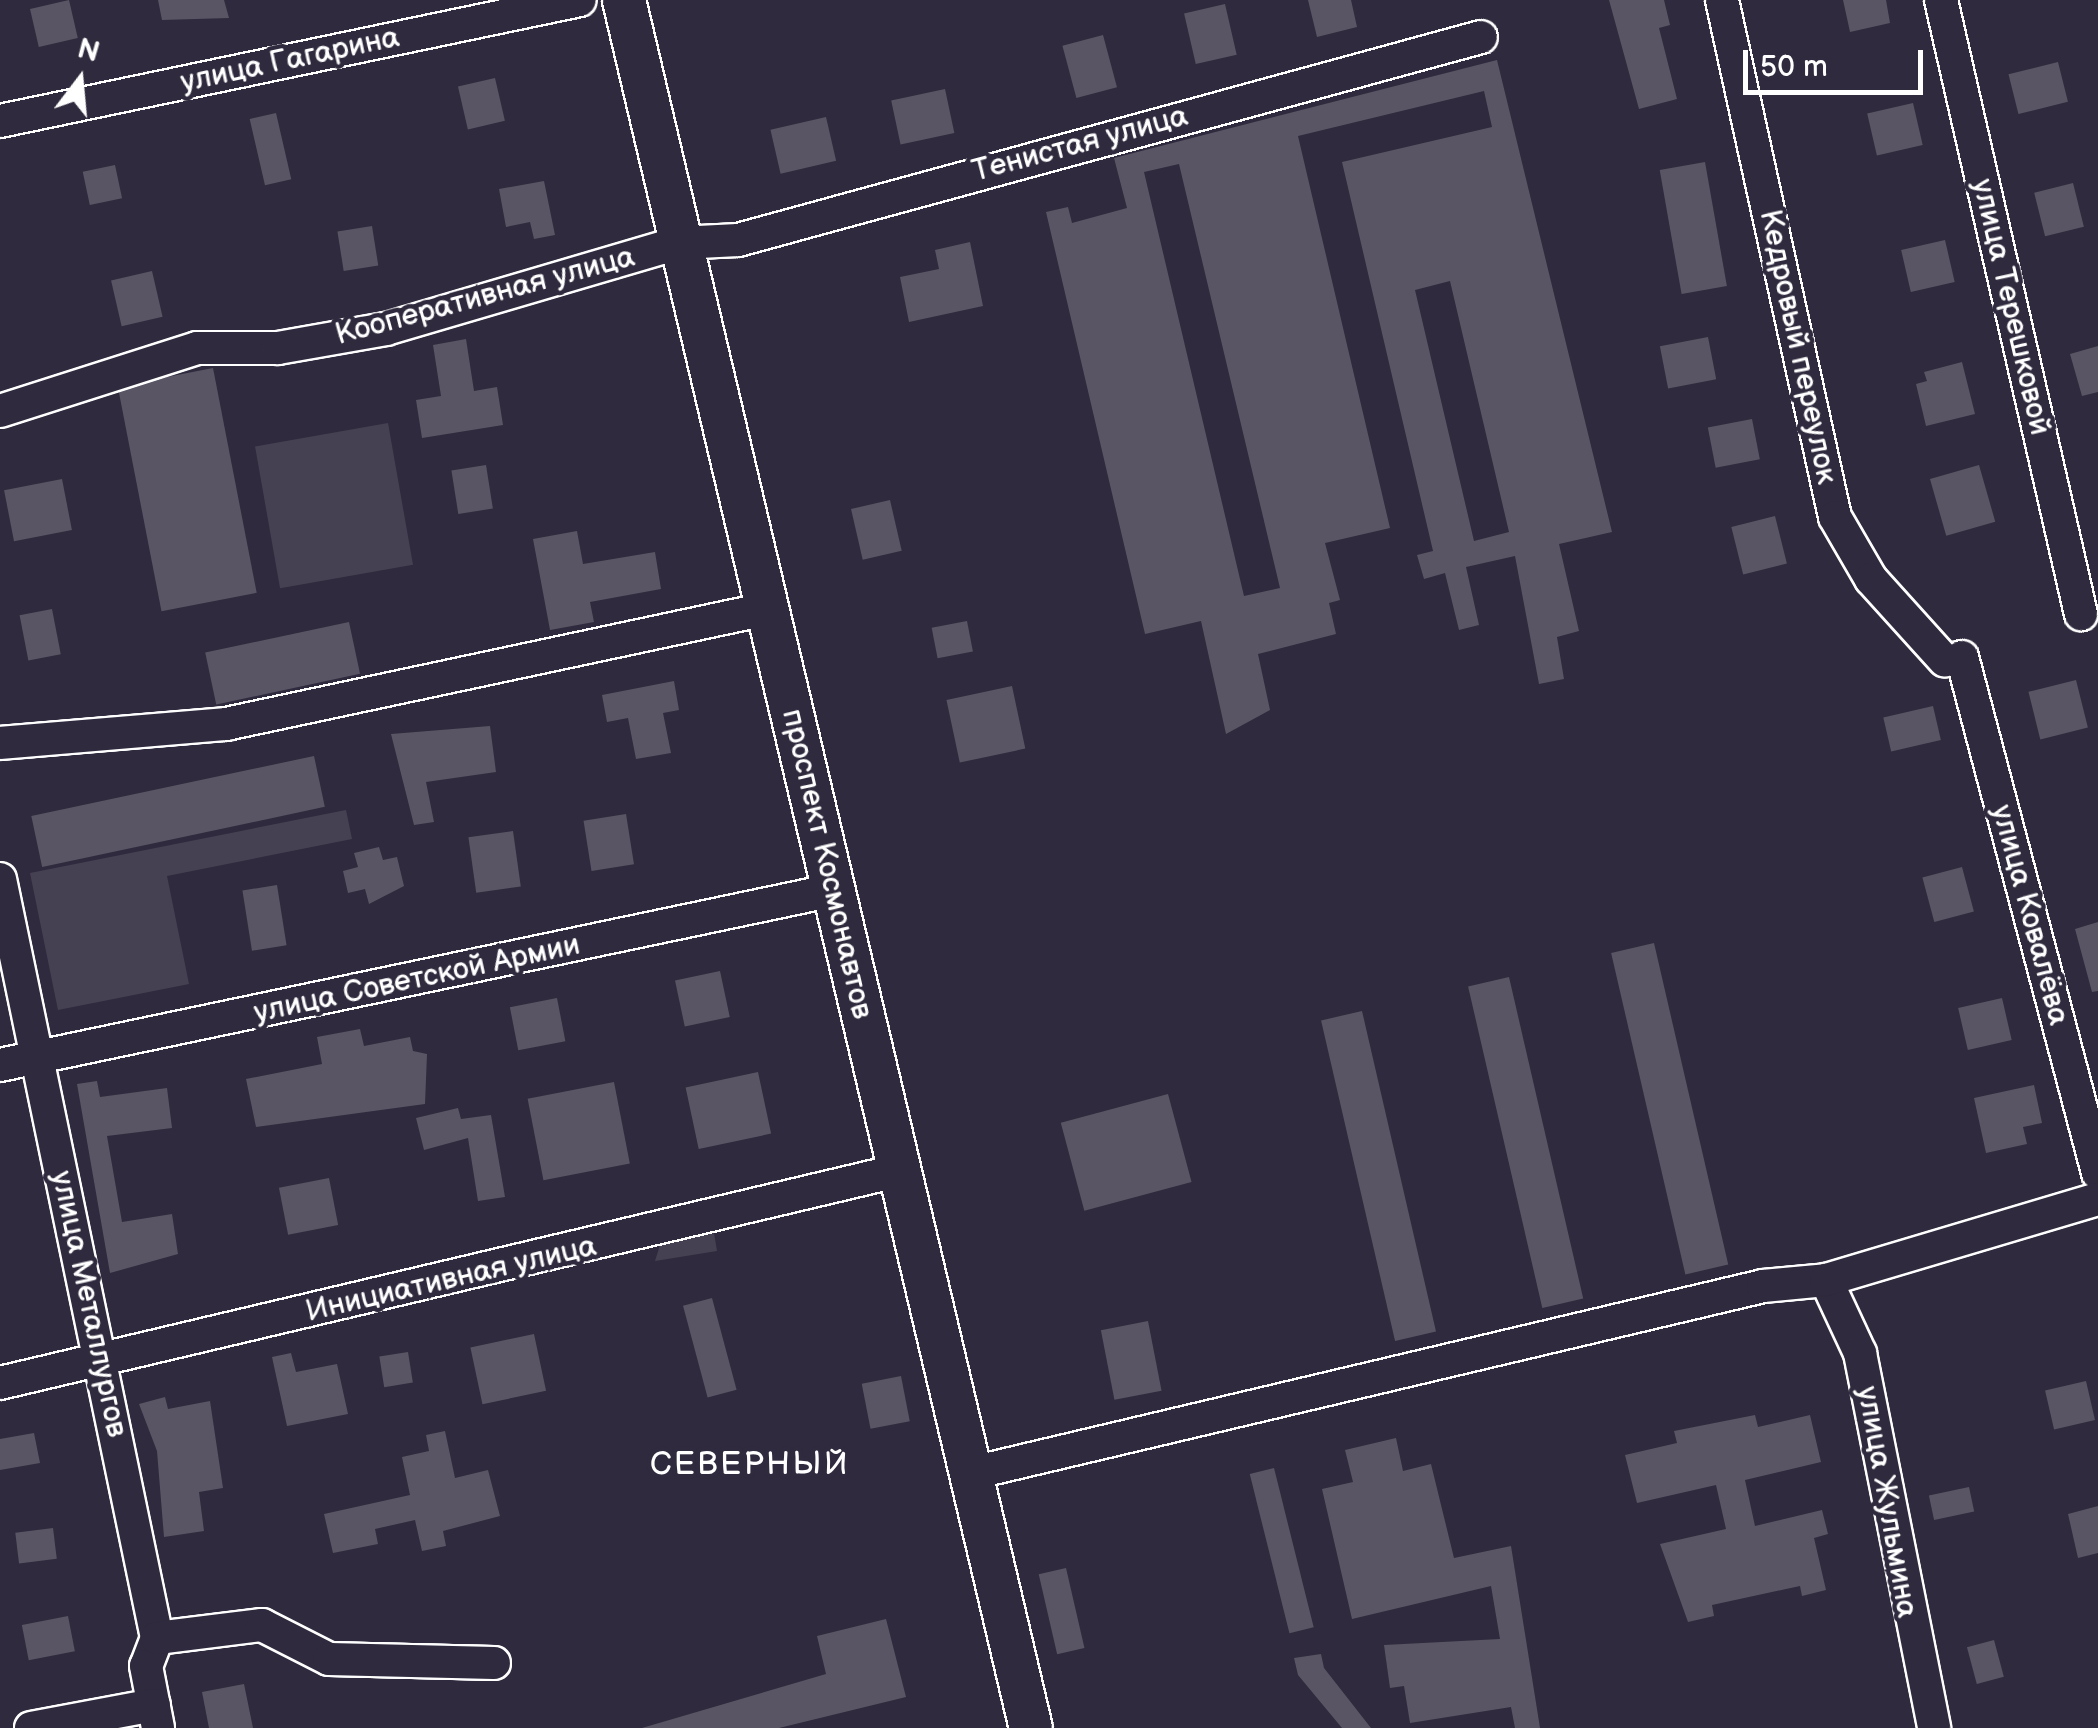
<!DOCTYPE html>
<meta charset="utf-8">
<style>
body{margin:0}
#map{position:relative;width:2098px;height:1728px;overflow:hidden;background:#2f2a3d;font-family:"Balsamiq Sans",sans-serif}
div>[style]{position:absolute}
.green>*{inset:0;background:#464152;transform-origin:0 0}
.building>*{inset:0;background:#595564;transform-origin:0 0}
.roads{filter:drop-shadow(2px 0 #fff) drop-shadow(-2px 0 #fff) drop-shadow(0 2px #fff) drop-shadow(0 -2px #fff)}
.minor>*{height:32px;margin:-16px;padding:0 16px;transform-origin:16px;border-radius:16px;background:#2f2a3d}
.major>*{height:42px;margin:-21px;padding:0 21px;transform-origin:21px;border-radius:21px;background:#2f2a3d}
span{translate:-50% -50%;white-space:nowrap;text-align:center;line-height:1.15;-webkit-text-stroke:9px #2f2a3d;paint-order:stroke}
.street-label{font-size:30px;color:#fff}
.neighbourhood-label{font-size:32px;color:#fff;letter-spacing:2.5px}
.north{position:absolute;left:30px;top:30px;width:100px;height:100px;-webkit-text-stroke:8px #2f2a3d;paint-order:stroke;rotate:16deg;font-size:28px;font-weight:700;line-height:40px;text-align:center;color:#fff}
.north::after{content:'';display:block;margin:auto;width:35px;height:45px;background:#fff;clip-path:polygon(50% 0,100% 100%,50% 72%,0 100%)}
.scale{position:absolute;left:1743px;top:50px;width:180px;height:45px;box-sizing:border-box;border:5px solid #fff;border-top:0;padding-left:12px;font-size:30px;line-height:35px;white-space:nowrap;color:#fff;-webkit-text-stroke:8px #2f2a3d;paint-order:stroke}
</style>
<div id="map">
<div class="green">
<div style="left:388px;top:423px;width:144px;height:135px;rotate:80deg"></div>
<div style="clip-path:polygon(346px 810px,352px 839px,167px 876px,189px 984px,58px 1010px,30px 873px)"></div>
<div style="clip-path:polygon(714px 1233px,717px 1251px,655px 1261px,660px 1245px)"></div>
</div>
<div class="building">
<div style="left:69px;top:0;width:39px;height:40px;rotate:77deg"></div>
<div style="clip-path:polygon(158px 0,224px 0,229px 18px,162px 20px)"></div>
<div style="clip-path:polygon(1308px 0,1351px 0,1357px 27px,1317px 37px)"></div>
<div style="clip-path:polygon(1609px 0,1664px 0,1670px 25px,1659px 28px,1677px 99px,1639px 109px)"></div>
<div style="clip-path:polygon(1843px 0,1886px 0,1890px 23px,1850px 32px)"></div>
<div style="left:1225px;top:4px;width:52px;height:42px;rotate:77deg"></div>
<div style="left:1103px;top:35px;width:54px;height:42px;rotate:75deg"></div>
<div style="clip-path:polygon(evenodd,1497px 60px,1612px 532px,1559px 544px,1579px 631px,1557px 637px,1564px 679px,1539px 684px,1515px 556px,1466px 567px,1479px 625px,1459px 630px,1445px 573px,1424px 579px,1417px 555px,1433px 551px,1342px 162px,1492px 127px,1484px 91px,1298px 136px,1390px 528px,1325px 543px,1340px 600px,1329px 603px,1336px 634px,1258px 654px,1270px 710px,1226px 734px,1201px 621px,1145px 634px,1046px 212px,1068px 207px,1072px 223px,1127px 208px,1114px 158px,1497px 60px,1179px 164px,1280px 588px,1244px 596px,1144px 172px,1179px 164px,1497px 60px,1450px 281px,1509px 532px,1474px 541px,1415px 290px,1450px 281px)"></div>
<div style="left:2058px;top:62px;width:41px;height:51px;rotate:76deg"></div>
<div style="left:495px;top:78px;width:44px;height:38px;rotate:77deg"></div>
<div style="left:945px;top:89px;width:45px;height:55px;rotate:78deg"></div>
<div style="left:1913px;top:103px;width:43px;height:47px;rotate:77deg"></div>
<div style="left:276px;top:113px;width:68px;height:27px;rotate:77deg"></div>
<div style="left:826px;top:117px;width:45px;height:57px;rotate:77deg"></div>
<div style="left:1705px;top:162px;width:126px;height:46px;rotate:80deg"></div>
<div style="left:115px;top:165px;width:34px;height:33px;rotate:78deg"></div>
<div style="clip-path:polygon(544px 181px,555px 235px,534px 239px,530px 222px,506px 227px,499px 189px)"></div>
<div style="left:2073px;top:183px;width:45px;height:40px;rotate:76deg"></div>
<div style="left:372px;top:226px;width:40px;height:35px;rotate:81deg"></div>
<div style="left:1945px;top:240px;width:43px;height:45px;rotate:77deg"></div>
<div style="clip-path:polygon(970px 242px,983px 306px,909px 322px,900px 277px,939px 269px,935px 250px)"></div>
<div style="left:152px;top:271px;width:47px;height:42px;rotate:77deg"></div>
<div style="left:1708px;top:337px;width:43px;height:49px;rotate:79deg"></div>
<div style="clip-path:polygon(466px 339px,474px 391px,497px 387px,503px 425px,422px 438px,416px 400px,441px 396px,433px 345px)"></div>
<div style="clip-path:polygon(2098px 346px,2098px 392px,2082px 396px,2070px 354px)"></div>
<div style="clip-path:polygon(1962px 362px,1975px 414px,1926px 426px,1916px 384px,1927px 381px,1924px 372px)"></div>
<div style="left:213px;top:368px;width:229px;height:97px;rotate:79deg"></div>
<div style="left:1752px;top:419px;width:41px;height:45px;rotate:79deg"></div>
<div style="left:486px;top:465px;width:44px;height:35px;rotate:81deg"></div>
<div style="left:1979px;top:465px;width:59px;height:51px;rotate:74deg"></div>
<div style="left:62px;top:479px;width:52px;height:59px;rotate:79deg"></div>
<div style="left:890px;top:500px;width:52px;height:40px;rotate:77deg"></div>
<div style="left:1775px;top:516px;width:49px;height:45px;rotate:76deg"></div>
<div style="clip-path:polygon(577px 531px,583px 564px,655px 552px,661px 589px,590px 602px,594px 622px,550px 630px,533px 539px)"></div>
<div style="left:52px;top:609px;width:46px;height:33px;rotate:79deg"></div>
<div style="left:967px;top:621px;width:31px;height:36px;rotate:79deg"></div>
<div style="left:349px;top:622px;width:53px;height:147px;rotate:78deg"></div>
<div style="left:2076px;top:680px;width:49px;height:49px;rotate:76deg"></div>
<div style="clip-path:polygon(674px 681px,679px 710px,663px 713px,671px 753px,636px 759px,628px 718px,607px 722px,602px 695px)"></div>
<div style="left:1012px;top:686px;width:64px;height:67px;rotate:78deg"></div>
<div style="left:1933px;top:706px;width:35px;height:51px;rotate:77deg"></div>
<div style="clip-path:polygon(490px 726px,496px 772px,426px 782px,434px 822px,414px 825px,391px 734px)"></div>
<div style="left:314px;top:756px;width:52px;height:289px;rotate:78deg"></div>
<div style="left:626px;top:814px;width:51px;height:43px;rotate:81deg"></div>
<div style="left:513px;top:831px;width:56px;height:45px;rotate:82deg"></div>
<div style="clip-path:polygon(379px 847px,383px 860px,397px 857px,404px 886px,369px 904px,365px 889px,348px 893px,343px 871px,358px 867px,354px 853px)"></div>
<div style="left:1962px;top:867px;width:46px;height:41px;rotate:75deg"></div>
<div style="left:277px;top:885px;width:61px;height:35px;rotate:81deg"></div>
<div style="clip-path:polygon(2098px 922px,2098px 991px,2092px 992px,2075px 929px)"></div>
<div style="left:1654px;top:943px;width:330px;height:44px;rotate:77deg"></div>
<div style="left:720px;top:971px;width:47px;height:46px;rotate:78deg"></div>
<div style="left:1509px;top:977px;width:330px;height:42px;rotate:77deg"></div>
<div style="left:557px;top:998px;width:44px;height:48px;rotate:79deg"></div>
<div style="left:2002px;top:998px;width:43px;height:45px;rotate:77deg"></div>
<div style="left:1362px;top:1011px;width:329px;height:42px;rotate:77deg"></div>
<div style="clip-path:polygon(360px 1029px,364px 1046px,410px 1037px,413px 1051px,427px 1054px,425px 1104px,256px 1127px,246px 1079px,322px 1064px,317px 1037px)"></div>
<div style="left:758px;top:1072px;width:63px;height:74px;rotate:78deg"></div>
<div style="clip-path:polygon(97px 1081px,100px 1097px,167px 1088px,172px 1128px,107px 1136px,122px 1222px,172px 1214px,178px 1254px,110px 1273px,77px 1084px)"></div>
<div style="left:614px;top:1082px;width:83px;height:88px;rotate:79deg"></div>
<div style="clip-path:polygon(2034px 1085px,2042px 1123px,2023px 1127px,2027px 1144px,1986px 1153px,1974px 1098px)"></div>
<div style="left:1168px;top:1094px;width:91px;height:111px;rotate:75deg"></div>
<div style="clip-path:polygon(458px 1108px,461px 1119px,491px 1115px,505px 1197px,478px 1201px,468px 1138px,424px 1150px,416px 1118px)"></div>
<div style="left:329px;top:1178px;width:48px;height:51px;rotate:79deg"></div>
<div style="left:712px;top:1298px;width:95px;height:30px;rotate:75deg"></div>
<div style="left:1148px;top:1321px;width:71px;height:48px;rotate:79deg"></div>
<div style="left:534px;top:1334px;width:58px;height:65px;rotate:78deg"></div>
<div style="left:408px;top:1352px;width:31px;height:29px;rotate:81deg"></div>
<div style="clip-path:polygon(291px 1353px,296px 1372px,337px 1364px,348px 1414px,287px 1426px,272px 1357px)"></div>
<div style="left:901px;top:1376px;width:46px;height:40px;rotate:79deg"></div>
<div style="left:2086px;top:1381px;width:40px;height:42px;rotate:77deg"></div>
<div style="clip-path:polygon(165px 1397px,168px 1409px,210px 1401px,223px 1488px,199px 1492px,204px 1531px,164px 1537px,157px 1451px,139px 1404px)"></div>
<div style="clip-path:polygon(1755px 1415px,1758px 1427px,1810px 1415px,1821px 1462px,1745px 1480px,1755px 1526px,1822px 1510px,1828px 1534px,1814px 1538px,1826px 1590px,1802px 1596px,1800px 1586px,1712px 1605px,1714px 1616px,1688px 1622px,1660px 1544px,1726px 1529px,1716px 1485px,1637px 1503px,1625px 1455px,1677px 1443px,1674px 1431px)"></div>
<div style="clip-path:polygon(445px 1431px,455px 1478px,488px 1470px,500px 1516px,443px 1531px,446px 1546px,422px 1551px,415px 1520px,375px 1529px,378px 1544px,333px 1553px,324px 1514px,410px 1495px,402px 1457px,429px 1451px,426px 1435px)"></div>
<div style="clip-path:polygon(34px 1433px,40px 1463px,0 1470px,0 1439px)"></div>
<div style="clip-path:polygon(1396px 1438px,1403px 1471px,1431px 1464px,1454px 1558px,1511px 1546px,1540px 1728px,1515px 1728px,1511px 1707px,1410px 1723px,1404px 1686px,1390px 1688px,1384px 1645px,1500px 1639px,1491px 1586px,1352px 1619px,1322px 1489px,1353px 1482px,1345px 1450px)"></div>
<div style="left:1274px;top:1468px;width:164px;height:25px;rotate:76deg"></div>
<div style="left:1969px;top:1487px;width:25px;height:41px;rotate:78deg"></div>
<div style="clip-path:polygon(2098px 1506px,2098px 1553px,2078px 1558px,2068px 1514px)"></div>
<div style="left:53px;top:1528px;width:31px;height:38px;rotate:83deg"></div>
<div style="left:1066px;top:1568px;width:82px;height:28px;rotate:77deg"></div>
<div style="left:68px;top:1616px;width:36px;height:47px;rotate:79deg"></div>
<div style="clip-path:polygon(886px 1619px,906px 1697px,779px 1728px,642px 1728px,826px 1674px,817px 1636px)"></div>
<div style="left:1994px;top:1640px;width:38px;height:28px;rotate:75deg"></div>
<div style="clip-path:polygon(1321px 1654px,1324px 1668px,1371px 1728px,1342px 1728px,1298px 1675px,1294px 1658px)"></div>
<div style="clip-path:polygon(244px 1684px,253px 1728px,209px 1728px,202px 1692px)"></div>
</div>
<div class="roads">
<div class="minor">
<div style="left:1722px;top:0;width:529px;rotate:77.67deg"></div>
<div style="left:1835px;top:517px;width:72px;rotate:59.9deg"></div>
<div style="left:1871px;top:579px;width:110px;rotate:47.9deg"></div>
<div style="left:1941px;top:0;width:630px;rotate:77.16deg"></div>
<div style="left:0;top:121px;width:592px;rotate:-11.78deg"></div>
<div style="left:0;top:411px;width:207px;rotate:-17.7deg"></div>
<div style="left:197px;top:348px;width:81px"></div>
<div style="left:278px;top:348px;width:110px;rotate:-10deg"></div>
<div style="left:386px;top:329px;width:305px;rotate:-16.4deg"></div>
<div style="left:679px;top:243px;width:59px;rotate:-2.9deg"></div>
<div style="left:738px;top:240px;width:770px;rotate:-15.28deg"></div>
<div style="left:1962px;top:657px;width:534px;rotate:75.23deg"></div>
<div style="left:0;top:743px;width:227px;rotate:-4.8deg"></div>
<div style="left:226px;top:724px;width:552px;rotate:-12.02deg"></div>
<div style="left:0;top:879px;width:775px;rotate:78.31deg"></div>
<div style="left:157px;top:1638px;width:30px;rotate:111deg"></div>
<div style="left:146px;top:1666px;width:63px;rotate:79deg"></div>
<div style="left:0;top:1065px;width:852px;rotate:-11.85deg"></div>
<div style="left:1826px;top:1280px;width:81px;rotate:65deg"></div>
<div style="left:1860px;top:1353px;width:382px;rotate:78.8deg"></div>
<div style="left:0;top:1383px;width:926px;rotate:-13.3deg"></div>
<div style="left:968px;top:1474px;width:817px;rotate:-13.3deg"></div>
<div style="left:1763px;top:1286px;width:63px;rotate:-5.4deg"></div>
<div style="left:1826px;top:1280px;width:284px;rotate:-16.6deg"></div>
<div style="left:157px;top:1638px;width:106px;rotate:-7.1deg"></div>
<div style="left:262px;top:1625px;width:75px;rotate:26.9deg"></div>
<div style="left:329px;top:1659px;width:165px;rotate:1.4deg"></div>
<div style="left:31px;top:1728px;width:125px;rotate:-10.6deg"></div>
</div>
<div class="major">
<div style="left:624px;top:0;width:1775px;rotate:76.75deg"></div>
</div>
</div>
<div class="street-label">
<span style="left:290px;top:60px;rotate:-12deg">улица Гагарина</span>
<span style="left:1080px;top:144px;rotate:-15deg">Тенистая улица</span>
<span style="left:485px;top:296px;rotate:-15deg">Кооперативная улица</span>
<span style="left:2011px;top:307px;rotate:77deg">улица Терешковой</span>
<span style="left:1798px;top:347px;rotate:78deg">Кедровый переулок</span>
<span style="left:827px;top:864px;rotate:77deg">проспект Космонавтов</span>
<span style="left:2030px;top:915px;rotate:75deg">улица Ковалёва</span>
<span style="left:417px;top:979px;rotate:-12deg">улица Советской Армии</span>
<span style="left:451px;top:1279px;rotate:-13deg">Инициативная улица</span>
<span style="left:89px;top:1304px;rotate:78deg">улица Металлургов</span>
<span style="left:1887px;top:1502px;rotate:80deg">улица Жульмина</span>
</div>
<div class="neighbourhood-label">
<span style="left:750px;top:1465px">СЕВЕРНЫЙ</span>
</div>
<div class="north">N</div>
<div class="scale">50 m</div>
</div>
